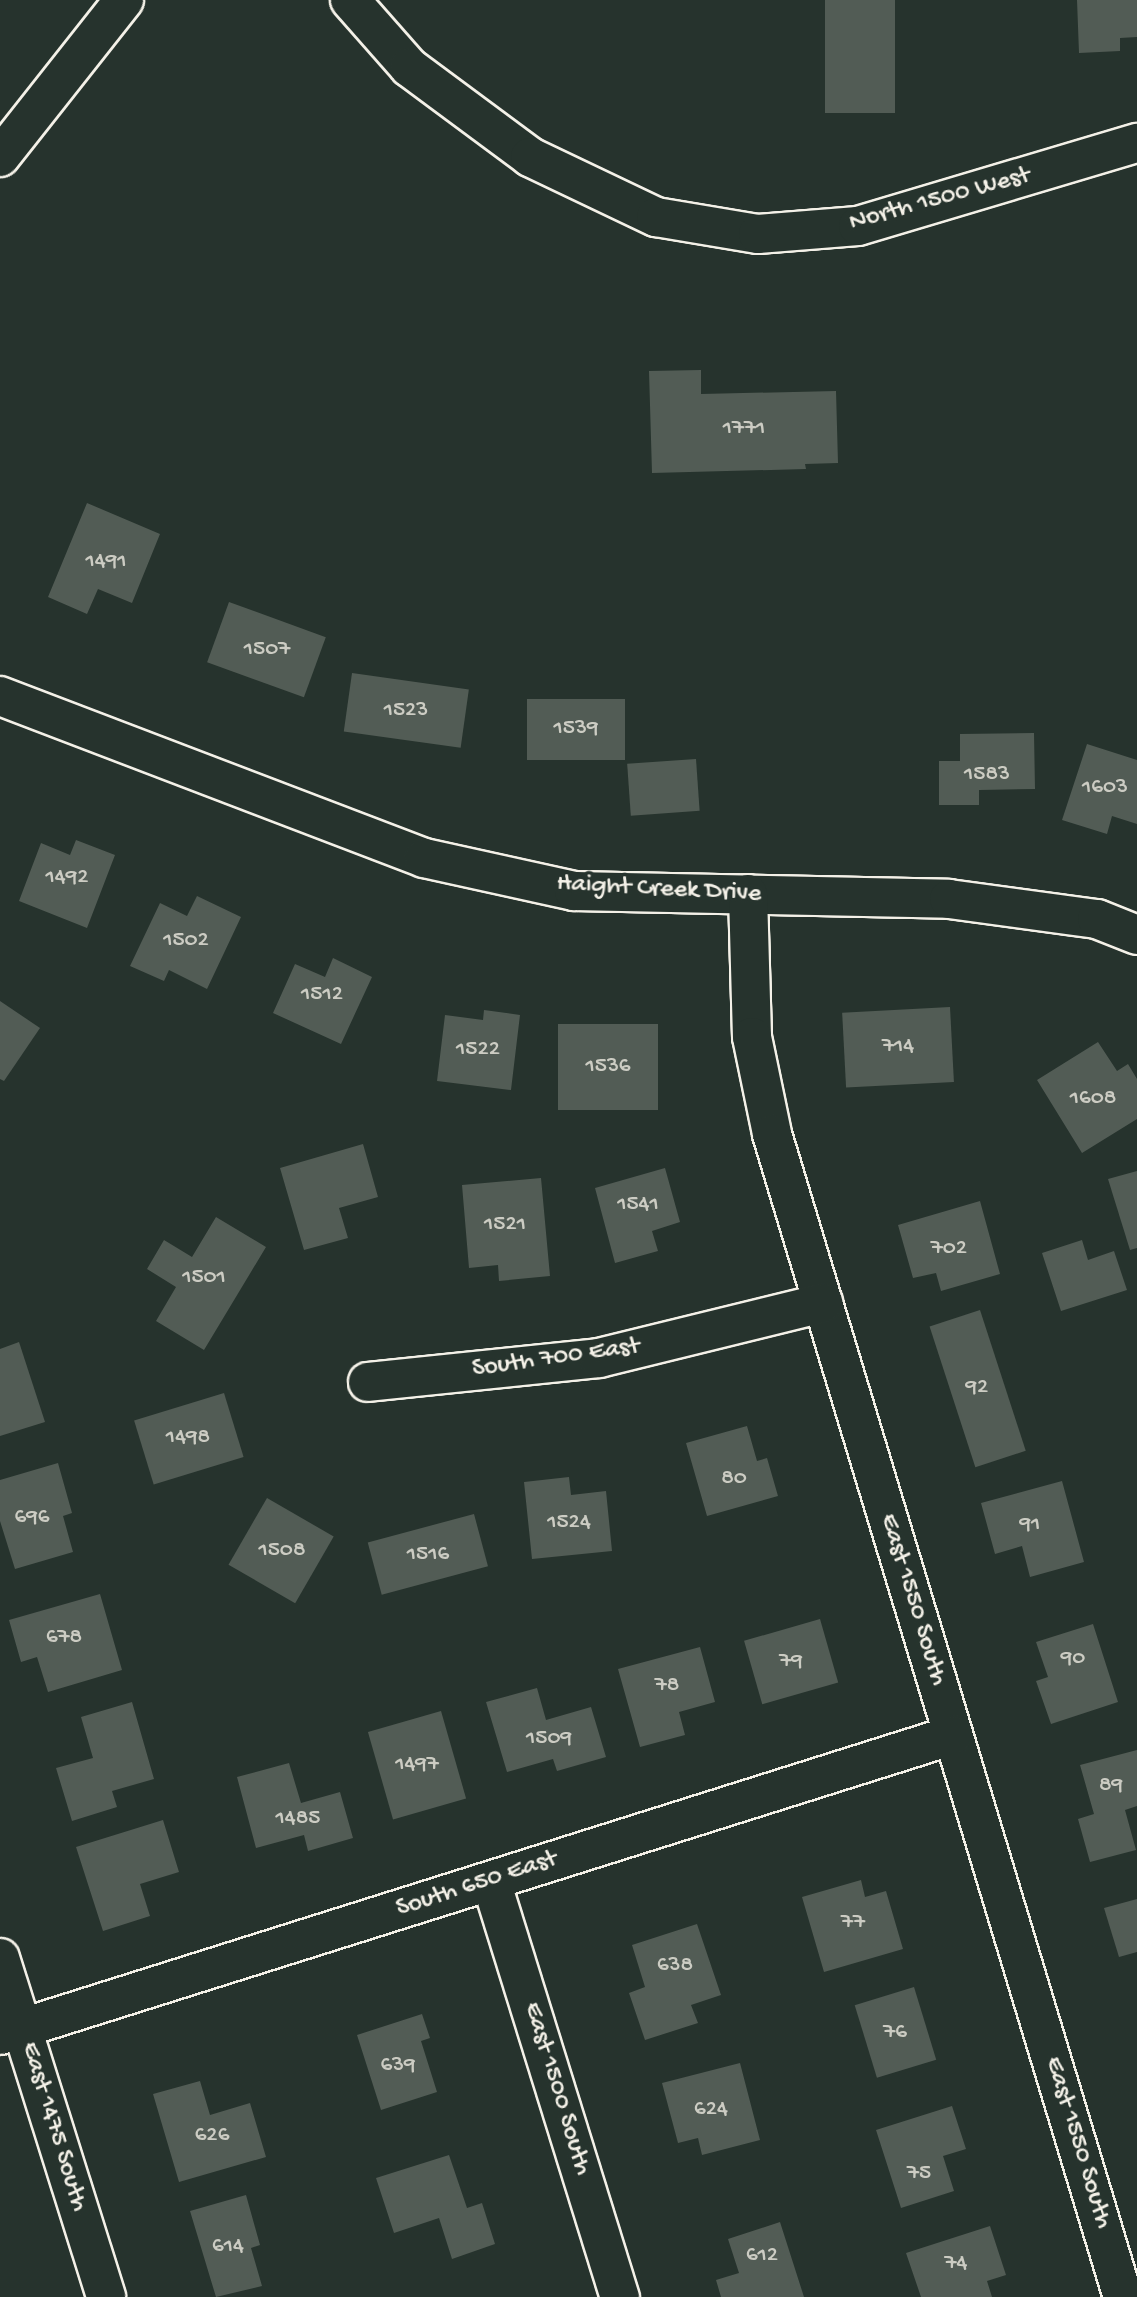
<!DOCTYPE html>
<style>
body{margin:0}
#map{position:relative;width:1137px;height:2297px;overflow:hidden;background:#26332d;font-family:"Gochi Hand",sans-serif}
div>[style]{position:absolute}
.building>*{inset:0;background:#525c55;transform-origin:0 0}
.roads{filter:drop-shadow(2px 0 #f4f1e8) drop-shadow(-2px 0 #f4f1e8) drop-shadow(0 2px #f4f1e8) drop-shadow(0 -2px #f4f1e8)}
.street>*{height:38px;margin:-19px;padding:0 19px;transform-origin:19px;border-radius:19px;background:#26332d}
.secondary>*{height:38px;margin:-19px;padding:0 19px;transform-origin:19px;border-radius:19px;background:#26332d}
span{translate:-50% -50%;white-space:nowrap;text-align:center;line-height:1.15;-webkit-text-stroke:7px #26332d;paint-order:stroke}
.number-label{font-size:23px;color:#ccccc3}
.number-label span{-webkit-text-stroke-width:0}
.street-label{font-size:26px;color:#f4f1e8}
</style>
<div id="map">
<div class="building">
<div style="left:825px;top:0;width:70px;height:113px"></div>
<div style="clip-path:polygon(1077px 0,1137px 0,1137px 37px,1120px 38px,1120px 51px,1079px 53px)"></div>
<div style="clip-path:polygon(701px 370px,701px 394px,836px 391px,838px 463px,805px 464px,806px 469px,652px 473px,649px 371px)"></div>
<div style="clip-path:polygon(87px 503px,160px 534px,132px 603px,98px 589px,87px 614px,48px 597px)"></div>
<div style="left:229px;top:602px;width:103px;height:64px;rotate:20deg"></div>
<div style="left:352px;top:673px;width:118px;height:59px;rotate:8deg"></div>
<div style="left:527px;top:699px;width:98px;height:61px"></div>
<div style="clip-path:polygon(1034px 733px,1035px 789px,979px 790px,979px 805px,939px 805px,939px 761px,960px 761px,960px 734px)"></div>
<div style="clip-path:polygon(1087px 744px,1137px 760px,1137px 824px,1112px 816px,1107px 834px,1062px 820px)"></div>
<div style="left:696px;top:759px;width:52px;height:69px;rotate:86deg"></div>
<div style="clip-path:polygon(76px 840px,115px 855px,87px 928px,19px 901px,41px 843px,70px 855px)"></div>
<div style="clip-path:polygon(197px 896px,241px 917px,207px 989px,169px 970px,164px 981px,130px 966px,160px 903px,187px 916px)"></div>
<div style="clip-path:polygon(333px 958px,372px 977px,341px 1044px,273px 1013px,295px 964px,325px 977px)"></div>
<div style="clip-path:polygon(0 1001px,40px 1028px,4px 1081px,0 1079px)"></div>
<div style="left:950px;top:1007px;width:75px;height:108px;rotate:87deg"></div>
<div style="clip-path:polygon(484px 1010px,520px 1015px,511px 1090px,437px 1081px,445px 1015px,483px 1020px)"></div>
<div style="left:558px;top:1024px;width:100px;height:86px"></div>
<div style="clip-path:polygon(1098px 1042px,1117px 1071px,1128px 1064px,1137px 1079px,1137px 1119px,1082px 1153px,1037px 1080px)"></div>
<div style="clip-path:polygon(363px 1144px,378px 1197px,339px 1208px,348px 1238px,304px 1250px,280px 1168px)"></div>
<div style="clip-path:polygon(665px 1168px,680px 1222px,652px 1231px,658px 1251px,615px 1263px,595px 1188px)"></div>
<div style="clip-path:polygon(1137px 1171px,1137px 1248px,1130px 1250px,1108px 1179px)"></div>
<div style="clip-path:polygon(541px 1178px,550px 1276px,499px 1281px,498px 1265px,469px 1268px,462px 1185px)"></div>
<div style="clip-path:polygon(980px 1201px,1000px 1274px,941px 1291px,936px 1273px,913px 1278px,898px 1225px)"></div>
<div style="clip-path:polygon(216px 1217px,266px 1247px,204px 1350px,156px 1321px,176px 1287px,147px 1269px,164px 1240px,192px 1257px)"></div>
<div style="clip-path:polygon(1082px 1240px,1088px 1260px,1114px 1251px,1127px 1290px,1061px 1311px,1042px 1253px)"></div>
<div style="left:980px;top:1310px;width:148px;height:53px;rotate:72deg"></div>
<div style="clip-path:polygon(19px 1342px,45px 1422px,0 1436px,0 1349px)"></div>
<div style="left:224px;top:1393px;width:67px;height:94px;rotate:73deg"></div>
<div style="clip-path:polygon(747px 1426px,757px 1461px,767px 1458px,778px 1496px,707px 1516px,686px 1443px)"></div>
<div style="clip-path:polygon(58px 1463px,72px 1513px,63px 1516px,73px 1552px,15px 1569px,0 1521px,0 1480px)"></div>
<div style="clip-path:polygon(569px 1477px,571px 1495px,606px 1491px,612px 1551px,532px 1559px,524px 1482px)"></div>
<div style="clip-path:polygon(1062px 1481px,1084px 1562px,1030px 1577px,1022px 1546px,995px 1554px,981px 1503px)"></div>
<div style="left:267px;top:1498px;width:77px;height:77px;rotate:30deg"></div>
<div style="left:474px;top:1514px;width:54px;height:110px;rotate:75deg"></div>
<div style="clip-path:polygon(100px 1594px,122px 1670px,48px 1692px,37px 1657px,21px 1662px,9px 1620px)"></div>
<div style="left:820px;top:1619px;width:66px;height:79px;rotate:74deg"></div>
<div style="clip-path:polygon(1093px 1624px,1118px 1702px,1051px 1724px,1036px 1681px,1048px 1677px,1036px 1642px)"></div>
<div style="clip-path:polygon(700px 1647px,715px 1702px,679px 1712px,685px 1735px,640px 1747px,618px 1669px)"></div>
<div style="clip-path:polygon(537px 1688px,546px 1720px,591px 1707px,606px 1757px,557px 1771px,553px 1759px,507px 1772px,486px 1702px)"></div>
<div style="clip-path:polygon(132px 1702px,154px 1779px,112px 1791px,117px 1807px,72px 1821px,56px 1768px,93px 1758px,81px 1717px)"></div>
<div style="left:441px;top:1711px;width:91px;height:76px;rotate:74deg"></div>
<div style="clip-path:polygon(1137px 1750px,1137px 1806px,1125px 1810px,1136px 1850px,1090px 1862px,1078px 1819px,1094px 1814px,1080px 1765px)"></div>
<div style="clip-path:polygon(289px 1763px,301px 1803px,340px 1792px,353px 1838px,308px 1851px,304px 1835px,256px 1848px,237px 1777px)"></div>
<div style="clip-path:polygon(163px 1820px,179px 1872px,140px 1884px,150px 1916px,103px 1931px,76px 1847px)"></div>
<div style="clip-path:polygon(861px 1880px,865px 1897px,886px 1891px,903px 1949px,824px 1972px,802px 1897px)"></div>
<div style="clip-path:polygon(1137px 1899px,1137px 1952px,1119px 1957px,1104px 1908px)"></div>
<div style="clip-path:polygon(697px 1924px,721px 1995px,691px 2005px,698px 2023px,645px 2040px,629px 1993px,645px 1987px,632px 1945px)"></div>
<div style="left:914px;top:1987px;width:76px;height:62px;rotate:73deg"></div>
<div style="clip-path:polygon(422px 2014px,430px 2038px,421px 2041px,437px 2092px,381px 2110px,357px 2035px)"></div>
<div style="clip-path:polygon(740px 2063px,760px 2140px,702px 2155px,698px 2138px,678px 2143px,662px 2083px)"></div>
<div style="clip-path:polygon(200px 2081px,210px 2115px,250px 2103px,266px 2157px,179px 2182px,153px 2094px)"></div>
<div style="clip-path:polygon(952px 2106px,966px 2149px,943px 2156px,954px 2191px,901px 2208px,876px 2130px)"></div>
<div style="clip-path:polygon(449px 2155px,467px 2208px,482px 2203px,495px 2244px,452px 2259px,439px 2218px,394px 2233px,376px 2178px)"></div>
<div style="clip-path:polygon(246px 2195px,260px 2245px,251px 2248px,262px 2286px,216px 2297px,190px 2211px)"></div>
<div style="clip-path:polygon(780px 2222px,804px 2297px,721px 2297px,716px 2280px,739px 2273px,728px 2239px)"></div>
<div style="clip-path:polygon(990px 2226px,1006px 2275px,987px 2281px,992px 2297px,921px 2297px,906px 2253px)"></div>
</div>
<div class="roads">
<div class="street">
<div style="left:0;top:157px;width:200px;rotate:-51.7deg"></div>
<div style="left:0;top:696px;width:454px;rotate:20.9deg"></div>
<div style="left:424px;top:858px;width:154px;rotate:12.4deg"></div>
<div style="left:574px;top:891px;width:375px;rotate:1.2deg"></div>
<div style="left:949px;top:899px;width:149px;rotate:7.7deg"></div>
<div style="left:1097px;top:919px;width:43px;rotate:21.8deg"></div>
<div style="left:748px;top:894px;width:143px;rotate:88.4deg"></div>
<div style="left:752px;top:1037px;width:99px;rotate:78.3deg"></div>
<div style="left:772px;top:1134px;width:1215px;rotate:73.21deg"></div>
<div style="left:368px;top:1382px;width:232px;rotate:-5.9deg"></div>
<div style="left:599px;top:1358px;width:231px;rotate:-13.8deg"></div>
<div style="left:491px;top:1881px;width:436px;rotate:72.8deg"></div>
<div style="left:0;top:1958px;width:355px;rotate:72.6deg"></div>
<div style="left:0;top:2035px;width:999px;rotate:-17.47deg"></div>
</div>
<div class="secondary">
<div style="left:350px;top:0;width:89px;rotate:48.6deg"></div>
<div style="left:409px;top:67px;width:151px;rotate:36.6deg"></div>
<div style="left:530px;top:157px;width:140px;rotate:25.5deg"></div>
<div style="left:656px;top:217px;width:103px;rotate:9.5deg"></div>
<div style="left:758px;top:234px;width:100px;rotate:-4.6deg"></div>
<div style="left:858px;top:226px;width:291px;rotate:-16.6deg"></div>
</div>
</div>
<div class="number-label">
<span style="left:744px;top:429px">1771</span>
<span style="left:106px;top:562px">1491</span>
<span style="left:267px;top:650px">1507</span>
<span style="left:406px;top:711px">1523</span>
<span style="left:576px;top:729px">1539</span>
<span style="left:987px;top:775px">1583</span>
<span style="left:1105px;top:788px">1603</span>
<span style="left:67px;top:878px">1492</span>
<span style="left:186px;top:941px">1502</span>
<span style="left:322px;top:995px">1512</span>
<span style="left:898px;top:1047px">714</span>
<span style="left:478px;top:1050px">1522</span>
<span style="left:608px;top:1067px">1536</span>
<span style="left:1093px;top:1099px">1608</span>
<span style="left:638px;top:1205px">1541</span>
<span style="left:505px;top:1225px">1521</span>
<span style="left:949px;top:1249px">702</span>
<span style="left:204px;top:1278px">1501</span>
<span style="left:977px;top:1388px">92</span>
<span style="left:188px;top:1438px">1498</span>
<span style="left:734px;top:1479px">80</span>
<span style="left:32px;top:1518px">696</span>
<span style="left:569px;top:1523px">1524</span>
<span style="left:1030px;top:1525px">91</span>
<span style="left:282px;top:1551px">1508</span>
<span style="left:428px;top:1555px">1516</span>
<span style="left:64px;top:1638px">678</span>
<span style="left:1073px;top:1659px">90</span>
<span style="left:791px;top:1662px">79</span>
<span style="left:667px;top:1686px">78</span>
<span style="left:549px;top:1739px">1509</span>
<span style="left:417px;top:1765px">1497</span>
<span style="left:1111px;top:1786px">89</span>
<span style="left:298px;top:1819px">1485</span>
<span style="left:853px;top:1923px">77</span>
<span style="left:675px;top:1966px">638</span>
<span style="left:895px;top:2033px">76</span>
<span style="left:398px;top:2066px">639</span>
<span style="left:711px;top:2110px">624</span>
<span style="left:212px;top:2136px">626</span>
<span style="left:919px;top:2174px">75</span>
<span style="left:228px;top:2247px">614</span>
<span style="left:762px;top:2256px">612</span>
<span style="left:956px;top:2264px">74</span>
</div>
<div class="street-label">
<span style="left:940px;top:200px;rotate:-15deg">North 1500 West</span>
<span style="left:659px;top:890px;rotate:3deg">Haight Creek Drive</span>
<span style="left:556px;top:1359px;rotate:-8deg">South 700 East</span>
<span style="left:912px;top:1600px;rotate:73deg">East 1550 South</span>
<span style="left:477px;top:1885px;rotate:-18deg">South 650 East</span>
<span style="left:556px;top:2089px;rotate:73deg">East 1500 South</span>
<span style="left:53px;top:2127px;rotate:73deg">East 1475 South</span>
<span style="left:1077px;top:2143px;rotate:73deg">East 1550 South</span>
</div>
</div>
